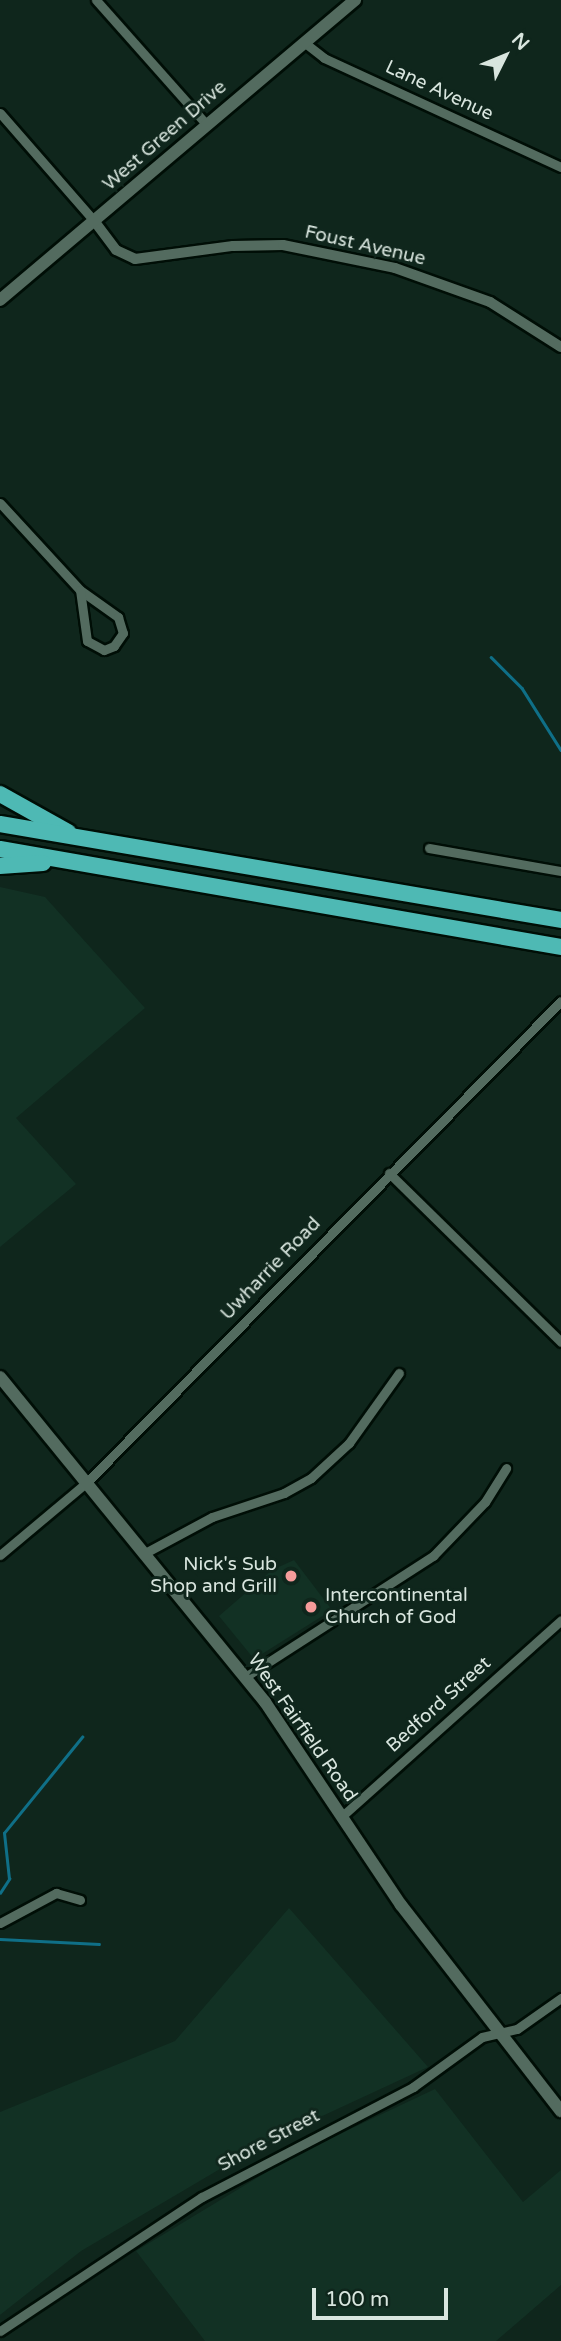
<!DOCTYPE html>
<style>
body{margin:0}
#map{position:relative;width:561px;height:2341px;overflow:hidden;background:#0f261c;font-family:"Varela Round",sans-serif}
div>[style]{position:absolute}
.built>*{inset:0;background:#123124}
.stream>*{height:2.5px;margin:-1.25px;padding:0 1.25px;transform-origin:1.25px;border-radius:1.25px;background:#0f6f87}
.roads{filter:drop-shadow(2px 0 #000e06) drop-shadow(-2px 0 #000e06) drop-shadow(0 2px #000e06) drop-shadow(0 -2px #000e06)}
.minor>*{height:9px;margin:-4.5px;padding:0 4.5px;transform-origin:4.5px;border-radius:4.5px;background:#536b5f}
.tertiary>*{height:10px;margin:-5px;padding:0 5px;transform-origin:5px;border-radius:5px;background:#536b5f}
.secondary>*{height:12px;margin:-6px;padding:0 6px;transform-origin:6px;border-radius:6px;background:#536b5f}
.motorway>*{height:16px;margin:-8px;padding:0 8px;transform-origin:8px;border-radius:8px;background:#4eb9b4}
.dots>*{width:19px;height:19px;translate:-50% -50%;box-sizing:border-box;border:4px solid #0f261c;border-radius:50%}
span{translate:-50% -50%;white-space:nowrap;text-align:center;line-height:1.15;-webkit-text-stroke:6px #0f261c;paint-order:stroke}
.street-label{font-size:19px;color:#d8e5de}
.poi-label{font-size:19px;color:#d8e5de}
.right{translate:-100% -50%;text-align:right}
.left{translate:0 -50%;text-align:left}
.north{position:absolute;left:470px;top:21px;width:70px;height:70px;-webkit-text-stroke:5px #0f261c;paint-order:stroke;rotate:47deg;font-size:19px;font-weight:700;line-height:28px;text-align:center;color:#d8e5de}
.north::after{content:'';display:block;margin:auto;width:24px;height:32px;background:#d8e5de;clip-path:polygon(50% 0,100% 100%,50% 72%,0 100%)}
.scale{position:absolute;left:312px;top:2288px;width:136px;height:32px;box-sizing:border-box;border:4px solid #d8e5de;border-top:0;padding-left:9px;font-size:21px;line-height:24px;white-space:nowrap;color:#d8e5de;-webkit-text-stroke:5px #0f261c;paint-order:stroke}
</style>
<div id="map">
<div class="built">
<div style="clip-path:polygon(0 887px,45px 897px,145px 1008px,16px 1118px,76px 1184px,0 1247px)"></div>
<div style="clip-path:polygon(294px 1560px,332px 1610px,254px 1659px,219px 1616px,272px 1570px)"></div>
<div style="clip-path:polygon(289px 1908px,428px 2067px,264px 2143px,81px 2251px,0 2315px,0 2112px,175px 2041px)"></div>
<div style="clip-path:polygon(435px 2089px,523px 2202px,561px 2170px,561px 2285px,496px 2341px,205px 2341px,136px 2251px,293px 2156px)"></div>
</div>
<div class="stream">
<div style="left:491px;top:657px;width:44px;rotate:45deg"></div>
<div style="left:522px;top:688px;width:73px;rotate:57.8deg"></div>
<div style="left:0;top:1893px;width:17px;rotate:-57deg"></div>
<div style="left:9px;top:1879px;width:46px;rotate:-96.2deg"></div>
<div style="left:4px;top:1833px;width:124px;rotate:-50.9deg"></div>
<div style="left:0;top:1939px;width:99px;rotate:2.9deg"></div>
</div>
<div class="roads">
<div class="minor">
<div style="left:96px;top:0;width:166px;rotate:48.4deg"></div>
<div style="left:305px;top:43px;width:24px;rotate:38deg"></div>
<div style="left:324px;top:58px;width:261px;rotate:24.7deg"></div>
<div style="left:0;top:113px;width:145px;rotate:48.9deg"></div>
<div style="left:0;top:503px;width:118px;rotate:47.4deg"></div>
<div style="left:80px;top:590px;width:47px;rotate:35.4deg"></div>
<div style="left:118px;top:617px;width:17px;rotate:73deg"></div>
<div style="left:123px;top:633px;width:16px;rotate:125deg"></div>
<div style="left:114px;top:646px;width:11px;rotate:158deg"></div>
<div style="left:104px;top:650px;width:19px;rotate:-152deg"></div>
<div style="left:87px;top:641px;width:51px;rotate:-97.8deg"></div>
<div style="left:429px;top:848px;width:134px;rotate:9.9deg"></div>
<div style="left:389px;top:1173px;width:241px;rotate:44.5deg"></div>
<div style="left:145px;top:1553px;width:76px;rotate:-28.2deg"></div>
<div style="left:212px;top:1517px;width:76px;rotate:-18.4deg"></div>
<div style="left:284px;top:1493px;width:31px;rotate:-29deg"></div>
<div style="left:311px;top:1478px;width:52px;rotate:-42.6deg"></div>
<div style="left:349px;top:1443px;width:86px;rotate:-54.5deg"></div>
<div style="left:0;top:1555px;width:114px;rotate:-40deg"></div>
<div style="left:87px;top:1482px;width:675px;rotate:-45.42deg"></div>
<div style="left:245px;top:1677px;width:224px;rotate:-32.8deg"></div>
<div style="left:433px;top:1556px;width:75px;rotate:-46.1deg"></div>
<div style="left:485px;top:1502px;width:40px;rotate:-58deg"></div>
<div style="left:341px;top:1817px;width:295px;rotate:-41.8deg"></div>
<div style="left:0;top:1923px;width:64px;rotate:-28.2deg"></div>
<div style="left:56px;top:1893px;width:25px;rotate:16deg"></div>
<div style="left:0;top:2331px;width:242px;rotate:-33.6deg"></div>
<div style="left:202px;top:2197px;width:238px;rotate:-27.5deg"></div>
<div style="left:413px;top:2087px;width:85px;rotate:-35.9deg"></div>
<div style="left:482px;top:2037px;width:36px;rotate:-13deg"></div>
<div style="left:517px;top:2029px;width:54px;rotate:-35.2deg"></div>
</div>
<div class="tertiary">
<div style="left:95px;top:222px;width:35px;rotate:53deg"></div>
<div style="left:116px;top:250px;width:21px;rotate:25deg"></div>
<div style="left:135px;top:259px;width:99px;rotate:-7.6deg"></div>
<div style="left:233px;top:246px;width:50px;rotate:-1.1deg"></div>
<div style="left:283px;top:245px;width:114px;rotate:11.6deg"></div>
<div style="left:395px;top:268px;width:101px;rotate:19.7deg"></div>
<div style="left:490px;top:302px;width:84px;rotate:32.4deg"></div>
</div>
<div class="secondary">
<div style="left:0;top:300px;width:465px;rotate:-40.2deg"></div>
<div style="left:0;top:1377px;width:419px;rotate:50.8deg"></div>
<div style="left:265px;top:1702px;width:244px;rotate:56.2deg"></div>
<div style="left:401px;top:1905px;width:261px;rotate:52.2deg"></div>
</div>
<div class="motorway">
<div style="left:0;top:794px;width:78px;rotate:29.2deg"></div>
<div style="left:0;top:824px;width:569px;rotate:9.71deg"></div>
<div style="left:0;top:849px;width:569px;rotate:9.91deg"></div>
<div style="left:0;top:866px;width:43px;rotate:-4deg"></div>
</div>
</div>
<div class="dots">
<div style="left:291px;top:1576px;background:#f59b9a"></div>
<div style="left:311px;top:1607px;background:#f59b9a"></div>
</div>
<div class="street-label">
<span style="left:439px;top:91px;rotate:25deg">Lane Avenue</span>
<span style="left:165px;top:136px;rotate:-41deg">West Green Drive</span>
<span style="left:365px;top:246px;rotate:13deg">Foust Avenue</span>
<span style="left:271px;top:1269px;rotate:-46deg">Uwharrie Road</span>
<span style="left:439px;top:1705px;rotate:-42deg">Bedford Street</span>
<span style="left:302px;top:1728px;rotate:55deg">West Fairfield Road</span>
<span style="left:269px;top:2141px;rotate:-28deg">Shore Street</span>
</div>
<div class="poi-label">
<span class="right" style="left:277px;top:1576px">Nick's Sub<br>Shop and Grill</span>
<span class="left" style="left:325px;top:1607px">Intercontinental<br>Church of God</span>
</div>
<div class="north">N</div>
<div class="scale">100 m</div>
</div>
